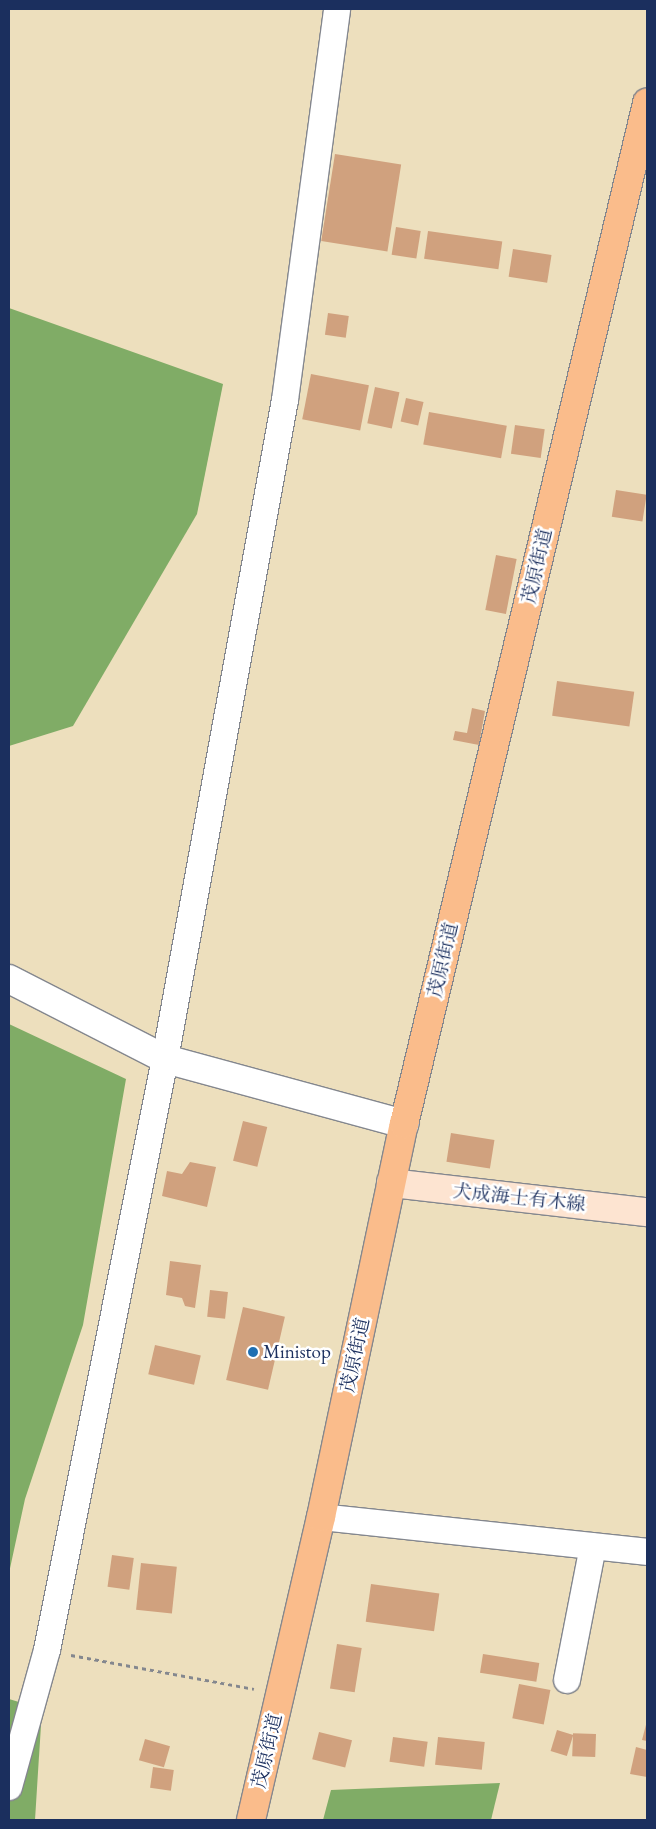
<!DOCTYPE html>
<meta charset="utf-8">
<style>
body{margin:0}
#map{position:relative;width:656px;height:1829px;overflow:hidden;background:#eddfbd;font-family:"EB Garamond","Noto Serif JP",serif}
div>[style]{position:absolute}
.forest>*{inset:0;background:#80ac66}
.building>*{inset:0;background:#d0a17e;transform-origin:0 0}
.path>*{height:3px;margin-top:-1.5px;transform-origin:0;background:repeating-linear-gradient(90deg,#84878e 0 4px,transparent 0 8px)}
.roads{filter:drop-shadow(1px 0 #84878e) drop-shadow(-1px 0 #84878e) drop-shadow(0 1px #84878e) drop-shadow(0 -1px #84878e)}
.minor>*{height:26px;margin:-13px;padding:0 13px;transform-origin:13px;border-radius:13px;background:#fff}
.tertiary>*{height:28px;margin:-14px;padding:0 14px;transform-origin:14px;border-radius:14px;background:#fff}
.secondary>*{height:28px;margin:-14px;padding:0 14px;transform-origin:14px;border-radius:14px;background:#fde4d1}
.primary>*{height:28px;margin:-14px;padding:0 14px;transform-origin:14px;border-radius:14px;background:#fabc8b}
.dots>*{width:14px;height:14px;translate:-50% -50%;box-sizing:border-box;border:2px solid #fff;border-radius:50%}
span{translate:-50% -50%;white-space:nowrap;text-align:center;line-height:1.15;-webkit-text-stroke:5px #fff;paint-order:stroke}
.street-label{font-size:19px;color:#1b2f5e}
.poi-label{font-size:19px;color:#1b2f5e}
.left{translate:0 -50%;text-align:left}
.frame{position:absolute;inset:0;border:10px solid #1b2f5e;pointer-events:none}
</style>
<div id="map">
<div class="forest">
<div style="clip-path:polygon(9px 308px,223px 384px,197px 514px,73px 726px,9px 746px)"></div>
<div style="clip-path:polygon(9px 1024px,126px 1079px,83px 1325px,25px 1499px,9px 1573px)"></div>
<div style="clip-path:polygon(9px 1699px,42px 1709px,35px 1820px,9px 1820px)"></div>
<div style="clip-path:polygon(500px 1783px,491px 1820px,323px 1820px,331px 1790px)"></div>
</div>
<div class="building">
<div style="left:335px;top:154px;width:67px;height:88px;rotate:9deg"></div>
<div style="left:396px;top:227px;width:25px;height:28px;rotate:9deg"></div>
<div style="left:428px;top:231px;width:75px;height:28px;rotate:8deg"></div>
<div style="left:513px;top:249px;width:39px;height:28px;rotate:9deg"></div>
<div style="left:328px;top:313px;width:21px;height:22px;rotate:8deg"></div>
<div style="left:311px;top:374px;width:59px;height:46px;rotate:11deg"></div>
<div style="left:375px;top:387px;width:25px;height:37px;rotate:12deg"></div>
<div style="left:406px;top:398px;width:18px;height:24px;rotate:13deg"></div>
<div style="left:429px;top:412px;width:79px;height:33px;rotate:10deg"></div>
<div style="left:515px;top:425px;width:30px;height:29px;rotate:8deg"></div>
<div style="left:616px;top:490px;width:31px;height:27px;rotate:9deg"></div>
<div style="left:496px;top:555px;width:21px;height:56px;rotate:11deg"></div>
<div style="left:557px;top:681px;width:78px;height:35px;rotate:8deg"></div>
<div style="clip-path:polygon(472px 708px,485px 711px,479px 745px,453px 740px,455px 731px,467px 733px)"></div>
<div style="left:243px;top:1121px;width:25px;height:41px;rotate:14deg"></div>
<div style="left:451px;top:1133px;width:44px;height:29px;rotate:9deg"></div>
<div style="clip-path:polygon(190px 1162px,216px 1167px,207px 1207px,162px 1196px,167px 1171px,182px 1174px)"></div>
<div style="clip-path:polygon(170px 1261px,201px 1265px,195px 1308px,185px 1306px,182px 1298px,166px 1295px)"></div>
<div style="left:210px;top:1290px;width:18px;height:27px;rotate:6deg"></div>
<div style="left:243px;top:1307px;width:43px;height:75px;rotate:13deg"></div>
<div style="left:155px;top:1345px;width:47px;height:30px;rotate:13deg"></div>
<div style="left:112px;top:1555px;width:22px;height:32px;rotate:8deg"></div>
<div style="left:141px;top:1563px;width:36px;height:47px;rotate:6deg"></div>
<div style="left:371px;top:1584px;width:69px;height:38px;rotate:8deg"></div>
<div style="left:337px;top:1644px;width:25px;height:45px;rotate:9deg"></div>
<div style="left:483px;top:1654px;width:57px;height:19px;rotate:9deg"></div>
<div style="left:519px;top:1684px;width:32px;height:35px;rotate:11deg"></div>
<div style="clip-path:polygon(647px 1721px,647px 1741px,642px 1740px)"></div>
<div style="left:557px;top:1730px;width:17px;height:22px;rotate:17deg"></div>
<div style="left:319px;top:1732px;width:34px;height:28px;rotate:14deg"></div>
<div style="left:596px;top:1734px;width:23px;height:23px;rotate:92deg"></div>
<div style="left:393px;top:1737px;width:35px;height:25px;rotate:8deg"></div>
<div style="left:438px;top:1737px;width:47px;height:28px;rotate:6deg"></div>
<div style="left:145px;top:1739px;width:26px;height:22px;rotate:16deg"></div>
<div style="clip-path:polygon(636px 1747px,647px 1750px,647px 1777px,630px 1774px)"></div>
<div style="left:153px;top:1767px;width:21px;height:21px;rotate:8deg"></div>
</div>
<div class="path">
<div style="left:71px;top:1655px;width:186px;rotate:10.5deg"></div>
</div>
<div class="roads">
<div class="minor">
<div style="left:321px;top:1517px;width:328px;rotate:6.1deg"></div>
<div style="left:567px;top:1680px;width:136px;rotate:-79deg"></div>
<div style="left:9px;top:1787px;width:142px;rotate:-74.5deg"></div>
<div style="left:47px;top:1650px;width:603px;rotate:-78.71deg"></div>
<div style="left:165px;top:1059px;width:670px;rotate:-79.68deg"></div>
<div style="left:285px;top:400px;width:394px;rotate:-82.4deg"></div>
</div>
<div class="tertiary">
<div style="left:9px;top:979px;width:175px;rotate:27.1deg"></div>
<div style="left:165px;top:1059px;width:248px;rotate:15.2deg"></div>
</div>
<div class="secondary">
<div style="left:391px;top:1183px;width:258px;rotate:6.5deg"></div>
</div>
<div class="primary">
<div style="left:251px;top:1820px;width:311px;rotate:-77deg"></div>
<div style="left:321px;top:1517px;width:402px;rotate:-78.1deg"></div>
<div style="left:404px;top:1124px;width:1050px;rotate:-76.61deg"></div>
</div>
</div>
<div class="dots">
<div style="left:253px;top:1352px;background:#1f6fb2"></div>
</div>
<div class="street-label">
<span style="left:537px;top:566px;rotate:-77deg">茂原街道</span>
<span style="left:443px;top:960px;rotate:-77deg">茂原街道</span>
<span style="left:519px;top:1198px;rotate:6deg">犬成海士有木線</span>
<span style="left:355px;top:1355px;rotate:-78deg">茂原街道</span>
<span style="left:267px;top:1751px;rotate:-77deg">茂原街道</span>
</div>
<div class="poi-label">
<span class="left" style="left:263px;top:1352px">Ministop</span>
</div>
<div class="frame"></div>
</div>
